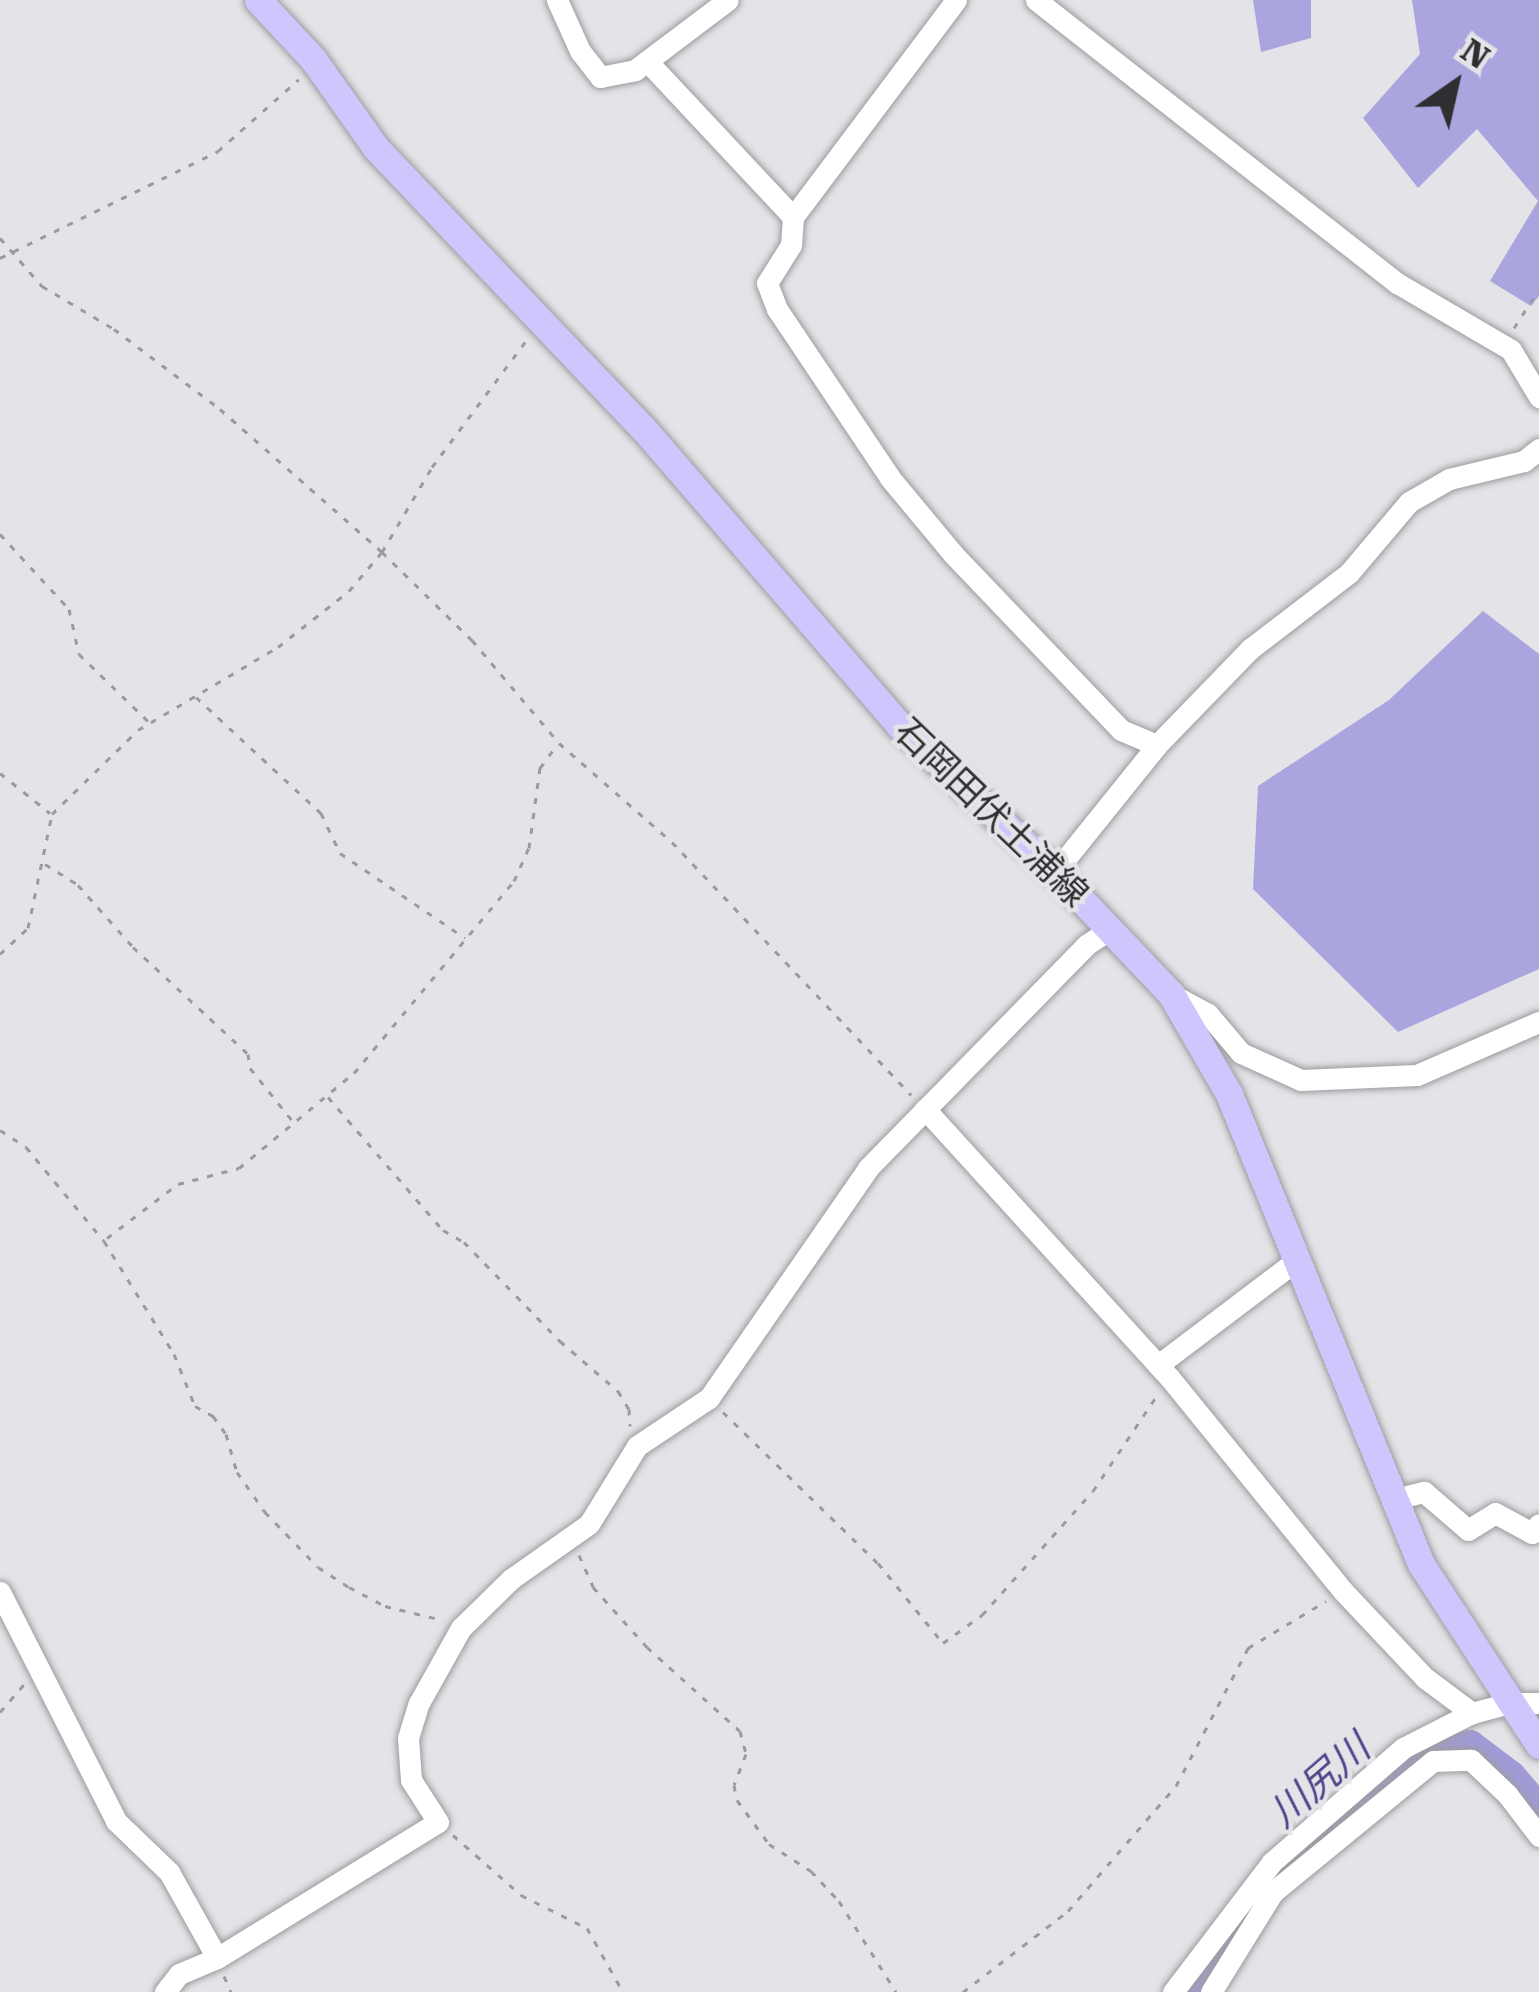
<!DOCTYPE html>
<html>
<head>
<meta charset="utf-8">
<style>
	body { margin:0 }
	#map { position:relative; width:1539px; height:1992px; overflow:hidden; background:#e4e3e7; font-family:"Roboto Serif","Noto Sans JP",serif }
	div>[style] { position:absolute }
	.forest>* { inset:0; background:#aaa5df }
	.river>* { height:33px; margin:-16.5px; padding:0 16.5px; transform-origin:16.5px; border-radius:16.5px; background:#a09bd4 }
	.path>* { height:3px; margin-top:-1.5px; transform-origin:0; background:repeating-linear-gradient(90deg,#9b9a9d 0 6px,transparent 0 15px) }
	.roads { filter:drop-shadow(0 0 3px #9d9da0) drop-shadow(0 0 3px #9d9da0) }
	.minor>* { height:21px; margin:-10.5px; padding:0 10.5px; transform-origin:10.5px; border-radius:10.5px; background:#fff }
	.major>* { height:27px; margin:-13.5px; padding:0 13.5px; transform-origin:13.5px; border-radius:13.5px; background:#cec7fe }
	span { translate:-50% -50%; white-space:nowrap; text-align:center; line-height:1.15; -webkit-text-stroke:9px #e4e3e7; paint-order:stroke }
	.street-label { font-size:36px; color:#2f2f31 }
	.water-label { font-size:39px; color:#50448b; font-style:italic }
	.north { position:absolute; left:1395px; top:24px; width:120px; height:120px; -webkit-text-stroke:9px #e4e3e7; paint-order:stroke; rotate:34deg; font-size:33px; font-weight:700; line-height:48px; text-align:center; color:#2f2f31 }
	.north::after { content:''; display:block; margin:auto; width:42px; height:54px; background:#2f2f31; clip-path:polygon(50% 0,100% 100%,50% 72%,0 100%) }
</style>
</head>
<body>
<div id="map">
	<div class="forest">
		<i style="clip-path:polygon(1253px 0,1311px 0,1311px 38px,1261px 52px)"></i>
		<i style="clip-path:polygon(1412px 0,1539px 0,1539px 296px,1531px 306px,1490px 281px,1538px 201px,1477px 129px,1418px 188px,1363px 118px,1420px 54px)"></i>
		<i style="clip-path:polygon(1483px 611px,1539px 654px,1539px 969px,1398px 1032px,1253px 889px,1258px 786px,1389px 700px)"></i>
	</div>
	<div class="river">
		<i style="left:1191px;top:1992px;width:138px;rotate:-54.7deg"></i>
		<i style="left:1271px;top:1879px;width:186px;rotate:-40.9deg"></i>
		<i style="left:1412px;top:1757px;width:58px;rotate:-10.9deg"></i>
		<i style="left:1469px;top:1746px;width:51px;rotate:37.1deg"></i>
		<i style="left:1510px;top:1777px;width:45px;rotate:49.5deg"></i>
	</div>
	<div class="path">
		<i style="left:0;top:238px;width:64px;rotate:48.8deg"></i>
		<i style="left:42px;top:286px;width:84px;rotate:30.8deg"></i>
		<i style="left:114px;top:329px;width:133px;rotate:37deg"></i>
		<i style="left:220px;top:409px;width:216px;rotate:41.4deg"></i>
		<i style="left:382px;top:552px;width:126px;rotate:44.4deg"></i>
		<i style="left:472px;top:640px;width:135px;rotate:49.8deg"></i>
		<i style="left:559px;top:743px;width:150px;rotate:41.2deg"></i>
		<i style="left:672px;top:842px;width:348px;rotate:46.6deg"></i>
		<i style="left:0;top:258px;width:243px;rotate:-26.1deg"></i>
		<i style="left:218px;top:151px;width:108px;rotate:-41.6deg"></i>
		<i style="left:1514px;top:328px;width:46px;rotate:-57.3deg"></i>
		<i style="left:0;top:534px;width:102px;rotate:47.4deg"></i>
		<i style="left:69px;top:609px;width:46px;rotate:77.5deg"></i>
		<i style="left:79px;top:654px;width:96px;rotate:44.2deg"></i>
		<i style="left:196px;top:697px;width:171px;rotate:42.9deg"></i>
		<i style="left:321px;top:813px;width:44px;rotate:64.6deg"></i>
		<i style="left:340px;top:853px;width:151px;rotate:34.2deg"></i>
		<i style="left:0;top:773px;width:64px;rotate:38.7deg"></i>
		<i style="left:45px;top:864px;width:39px;rotate:32deg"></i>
		<i style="left:78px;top:885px;width:83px;rotate:48.4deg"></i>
		<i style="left:133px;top:947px;width:157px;rotate:42.9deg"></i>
		<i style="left:248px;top:1054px;width:14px;rotate:82deg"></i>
		<i style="left:250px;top:1068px;width:72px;rotate:51.2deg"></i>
		<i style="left:0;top:954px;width:38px;rotate:-43deg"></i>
		<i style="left:28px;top:928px;width:116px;rotate:-78.1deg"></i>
		<i style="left:52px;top:814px;width:120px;rotate:-44.3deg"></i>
		<i style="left:138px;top:730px;width:163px;rotate:-30.7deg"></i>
		<i style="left:278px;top:647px;width:90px;rotate:-38.3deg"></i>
		<i style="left:349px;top:591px;width:51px;rotate:-49.8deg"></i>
		<i style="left:382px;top:552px;width:99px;rotate:-59.5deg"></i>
		<i style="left:432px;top:467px;width:161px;rotate:-53.3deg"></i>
		<i style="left:328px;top:1097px;width:176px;rotate:49.2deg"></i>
		<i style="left:443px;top:1230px;width:24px;rotate:30deg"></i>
		<i style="left:464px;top:1242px;width:138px;rotate:45.9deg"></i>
		<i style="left:560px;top:1341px;width:77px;rotate:40.8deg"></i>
		<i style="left:618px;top:1391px;width:21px;rotate:59deg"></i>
		<i style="left:629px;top:1409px;width:17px;rotate:87deg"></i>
		<i style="left:0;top:1130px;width:31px;rotate:33deg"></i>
		<i style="left:26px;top:1147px;width:122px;rotate:50.3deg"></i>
		<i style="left:104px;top:1241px;width:133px;rotate:58.2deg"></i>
		<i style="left:174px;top:1354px;width:56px;rotate:68deg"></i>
		<i style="left:195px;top:1406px;width:21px;rotate:29deg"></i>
		<i style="left:213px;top:1416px;width:22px;rotate:54deg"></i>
		<i style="left:226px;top:1434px;width:40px;rotate:74deg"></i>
		<i style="left:237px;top:1472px;width:49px;rotate:55deg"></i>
		<i style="left:265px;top:1512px;width:76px;rotate:46.1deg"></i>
		<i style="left:318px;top:1567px;width:37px;rotate:33deg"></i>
		<i style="left:349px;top:1587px;width:41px;rotate:27.8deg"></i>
		<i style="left:385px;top:1606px;width:60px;rotate:13.6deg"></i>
		<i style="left:107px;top:1238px;width:89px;rotate:-37.3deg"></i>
		<i style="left:178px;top:1184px;width:63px;rotate:-14.7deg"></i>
		<i style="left:239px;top:1168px;width:149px;rotate:-39.6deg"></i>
		<i style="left:354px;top:1073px;width:250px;rotate:-50.2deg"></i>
		<i style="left:514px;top:881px;width:36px;rotate:-66deg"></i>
		<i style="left:529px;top:848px;width:81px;rotate:-82.2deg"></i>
		<i style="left:540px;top:768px;width:29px;rotate:-54deg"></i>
		<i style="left:723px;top:1412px;width:216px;rotate:44.3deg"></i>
		<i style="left:878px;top:1563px;width:103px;rotate:50.9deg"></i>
		<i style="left:943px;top:1643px;width:48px;rotate:-35.7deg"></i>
		<i style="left:982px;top:1615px;width:166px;rotate:-48.2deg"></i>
		<i style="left:1093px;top:1491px;width:117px;rotate:-56.2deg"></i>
		<i style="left:579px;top:1555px;width:35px;rotate:66deg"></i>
		<i style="left:593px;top:1587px;width:81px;rotate:48deg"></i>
		<i style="left:647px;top:1647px;width:125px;rotate:42.1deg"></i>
		<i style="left:740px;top:1731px;width:24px;rotate:75deg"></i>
		<i style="left:746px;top:1754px;width:33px;rotate:111deg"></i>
		<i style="left:734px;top:1785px;width:15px;rotate:79deg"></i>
		<i style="left:737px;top:1800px;width:54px;rotate:54deg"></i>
		<i style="left:769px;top:1844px;width:50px;rotate:32.7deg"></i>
		<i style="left:811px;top:1871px;width:41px;rotate:47deg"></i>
		<i style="left:839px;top:1901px;width:107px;rotate:57.9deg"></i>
		<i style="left:0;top:1712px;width:37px;rotate:-49deg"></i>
		<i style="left:453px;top:1835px;width:91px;rotate:41.4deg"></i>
		<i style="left:521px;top:1895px;width:74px;rotate:26.6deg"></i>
		<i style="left:587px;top:1928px;width:73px;rotate:60.6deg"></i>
		<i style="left:224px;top:1976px;width:17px;rotate:66deg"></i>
		<i style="left:963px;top:1992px;width:133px;rotate:-37.6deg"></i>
		<i style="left:1068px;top:1911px;width:165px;rotate:-49.2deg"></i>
		<i style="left:1176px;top:1786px;width:156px;rotate:-62.4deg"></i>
		<i style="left:1248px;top:1648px;width:91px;rotate:-31.1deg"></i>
	</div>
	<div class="roads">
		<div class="minor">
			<i style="left:557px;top:0;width:56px;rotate:65.7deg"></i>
			<i style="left:580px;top:51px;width:33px;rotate:52deg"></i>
			<i style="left:600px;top:77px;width:36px;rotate:-11deg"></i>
			<i style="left:635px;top:70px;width:116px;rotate:-37deg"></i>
			<i style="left:956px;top:0;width:271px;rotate:126.9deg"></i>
			<i style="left:793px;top:217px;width:28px;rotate:94deg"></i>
			<i style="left:791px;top:245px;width:45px;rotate:122.3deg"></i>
			<i style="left:767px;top:283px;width:28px;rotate:69deg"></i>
			<i style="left:777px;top:309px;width:203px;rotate:56.2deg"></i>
			<i style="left:890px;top:478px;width:99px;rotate:50.3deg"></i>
			<i style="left:953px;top:554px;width:243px;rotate:46.3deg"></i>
			<i style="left:1121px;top:730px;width:39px;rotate:23deg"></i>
			<i style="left:1036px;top:0;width:459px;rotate:38.1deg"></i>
			<i style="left:1397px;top:283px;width:132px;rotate:30.4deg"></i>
			<i style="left:1511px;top:350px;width:55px;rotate:59.2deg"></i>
			<i style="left:647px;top:61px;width:214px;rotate:46.9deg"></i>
			<i style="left:1055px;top:872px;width:163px;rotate:-51.2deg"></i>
			<i style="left:1157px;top:745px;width:134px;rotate:-45.9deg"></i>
			<i style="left:1250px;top:649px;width:125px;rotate:-37.5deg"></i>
			<i style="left:1349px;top:573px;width:93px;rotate:-49.8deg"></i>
			<i style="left:1409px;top:502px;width:46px;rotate:-29.9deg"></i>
			<i style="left:1449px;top:479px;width:77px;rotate:-13.5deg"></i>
			<i style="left:1524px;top:461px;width:19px;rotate:-39deg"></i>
			<i style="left:1171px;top:994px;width:42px;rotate:28.4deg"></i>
			<i style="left:1208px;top:1014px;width:51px;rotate:49.8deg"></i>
			<i style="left:1241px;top:1053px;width:66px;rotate:24.2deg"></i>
			<i style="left:1301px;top:1080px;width:116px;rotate:-2.5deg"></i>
			<i style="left:1417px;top:1075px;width:133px;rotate:-23.5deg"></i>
			<i style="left:925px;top:1109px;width:362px;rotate:47.7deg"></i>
			<i style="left:1169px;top:1377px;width:276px;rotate:50.9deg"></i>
			<i style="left:1343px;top:1591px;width:120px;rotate:46.7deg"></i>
			<i style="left:1425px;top:1678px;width:59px;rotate:36.7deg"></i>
			<i style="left:1158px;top:1365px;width:176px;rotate:-37.1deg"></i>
			<i style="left:1395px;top:1499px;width:30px;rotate:-14deg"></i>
			<i style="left:1424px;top:1492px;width:58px;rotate:40.8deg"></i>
			<i style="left:1468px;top:1530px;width:32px;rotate:-32deg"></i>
			<i style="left:1495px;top:1513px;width:42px;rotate:28.4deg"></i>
			<i style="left:1532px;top:1533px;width:11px;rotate:-52deg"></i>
			<i style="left:0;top:1592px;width:257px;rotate:63.1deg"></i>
			<i style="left:116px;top:1821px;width:74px;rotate:43.9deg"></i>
			<i style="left:169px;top:1872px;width:98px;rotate:60.8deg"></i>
			<i style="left:165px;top:1992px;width:23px;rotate:-52deg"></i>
			<i style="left:179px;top:1974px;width:41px;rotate:-22.8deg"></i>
			<i style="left:217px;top:1958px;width:259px;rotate:-31.6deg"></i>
			<i style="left:438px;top:1822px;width:50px;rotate:-122.7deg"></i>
			<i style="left:411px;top:1780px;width:42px;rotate:-94.1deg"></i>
			<i style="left:408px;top:1738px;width:37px;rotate:-73deg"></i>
			<i style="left:419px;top:1703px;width:86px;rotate:-60.8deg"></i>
			<i style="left:461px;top:1628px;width:70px;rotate:-44.4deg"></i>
			<i style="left:511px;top:1579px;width:95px;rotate:-35.2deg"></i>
			<i style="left:589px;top:1524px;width:92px;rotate:-58.4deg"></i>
			<i style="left:637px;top:1446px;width:87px;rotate:-33.7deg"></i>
			<i style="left:709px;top:1398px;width:280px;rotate:-55.3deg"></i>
			<i style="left:868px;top:1168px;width:312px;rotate:-45.6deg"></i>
			<i style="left:1086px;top:945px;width:27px;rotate:-33deg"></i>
			<i style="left:1173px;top:1992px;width:163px;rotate:-52.7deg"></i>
			<i style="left:1272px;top:1862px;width:174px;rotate:-41deg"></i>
			<i style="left:1403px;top:1748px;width:77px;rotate:-26.9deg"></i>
			<i style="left:1472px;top:1713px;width:38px;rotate:-15deg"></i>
			<i style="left:1509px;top:1703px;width:30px"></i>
			<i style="left:1211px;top:1992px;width:118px;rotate:-58.2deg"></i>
			<i style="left:1273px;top:1892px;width:207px;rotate:-39.3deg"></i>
			<i style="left:1433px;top:1761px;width:38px;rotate:-2deg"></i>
			<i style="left:1471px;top:1760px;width:50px;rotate:43.4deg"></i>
			<i style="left:1507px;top:1794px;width:53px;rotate:52.7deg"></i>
		</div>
		<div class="major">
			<i style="left:258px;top:0;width:81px;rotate:47deg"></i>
			<i style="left:313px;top:59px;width:109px;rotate:54.7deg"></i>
			<i style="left:376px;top:148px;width:385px;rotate:46.4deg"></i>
			<i style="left:642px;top:427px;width:395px;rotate:49.2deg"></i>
			<i style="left:900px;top:726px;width:213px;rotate:43.3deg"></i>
			<i style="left:1055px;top:872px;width:168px;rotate:46.4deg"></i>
			<i style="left:1171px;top:994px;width:116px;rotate:59.9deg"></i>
			<i style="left:1229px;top:1094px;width:508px;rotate:67.78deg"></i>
			<i style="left:1421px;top:1564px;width:216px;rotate:56.9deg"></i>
		</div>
	</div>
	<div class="street-label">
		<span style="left:991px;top:813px;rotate:44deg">石岡田伏土浦線</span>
	</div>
	<div class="water-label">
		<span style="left:1320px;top:1781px;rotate:-41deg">川尻川</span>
	</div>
	<div class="north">N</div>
</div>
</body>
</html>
